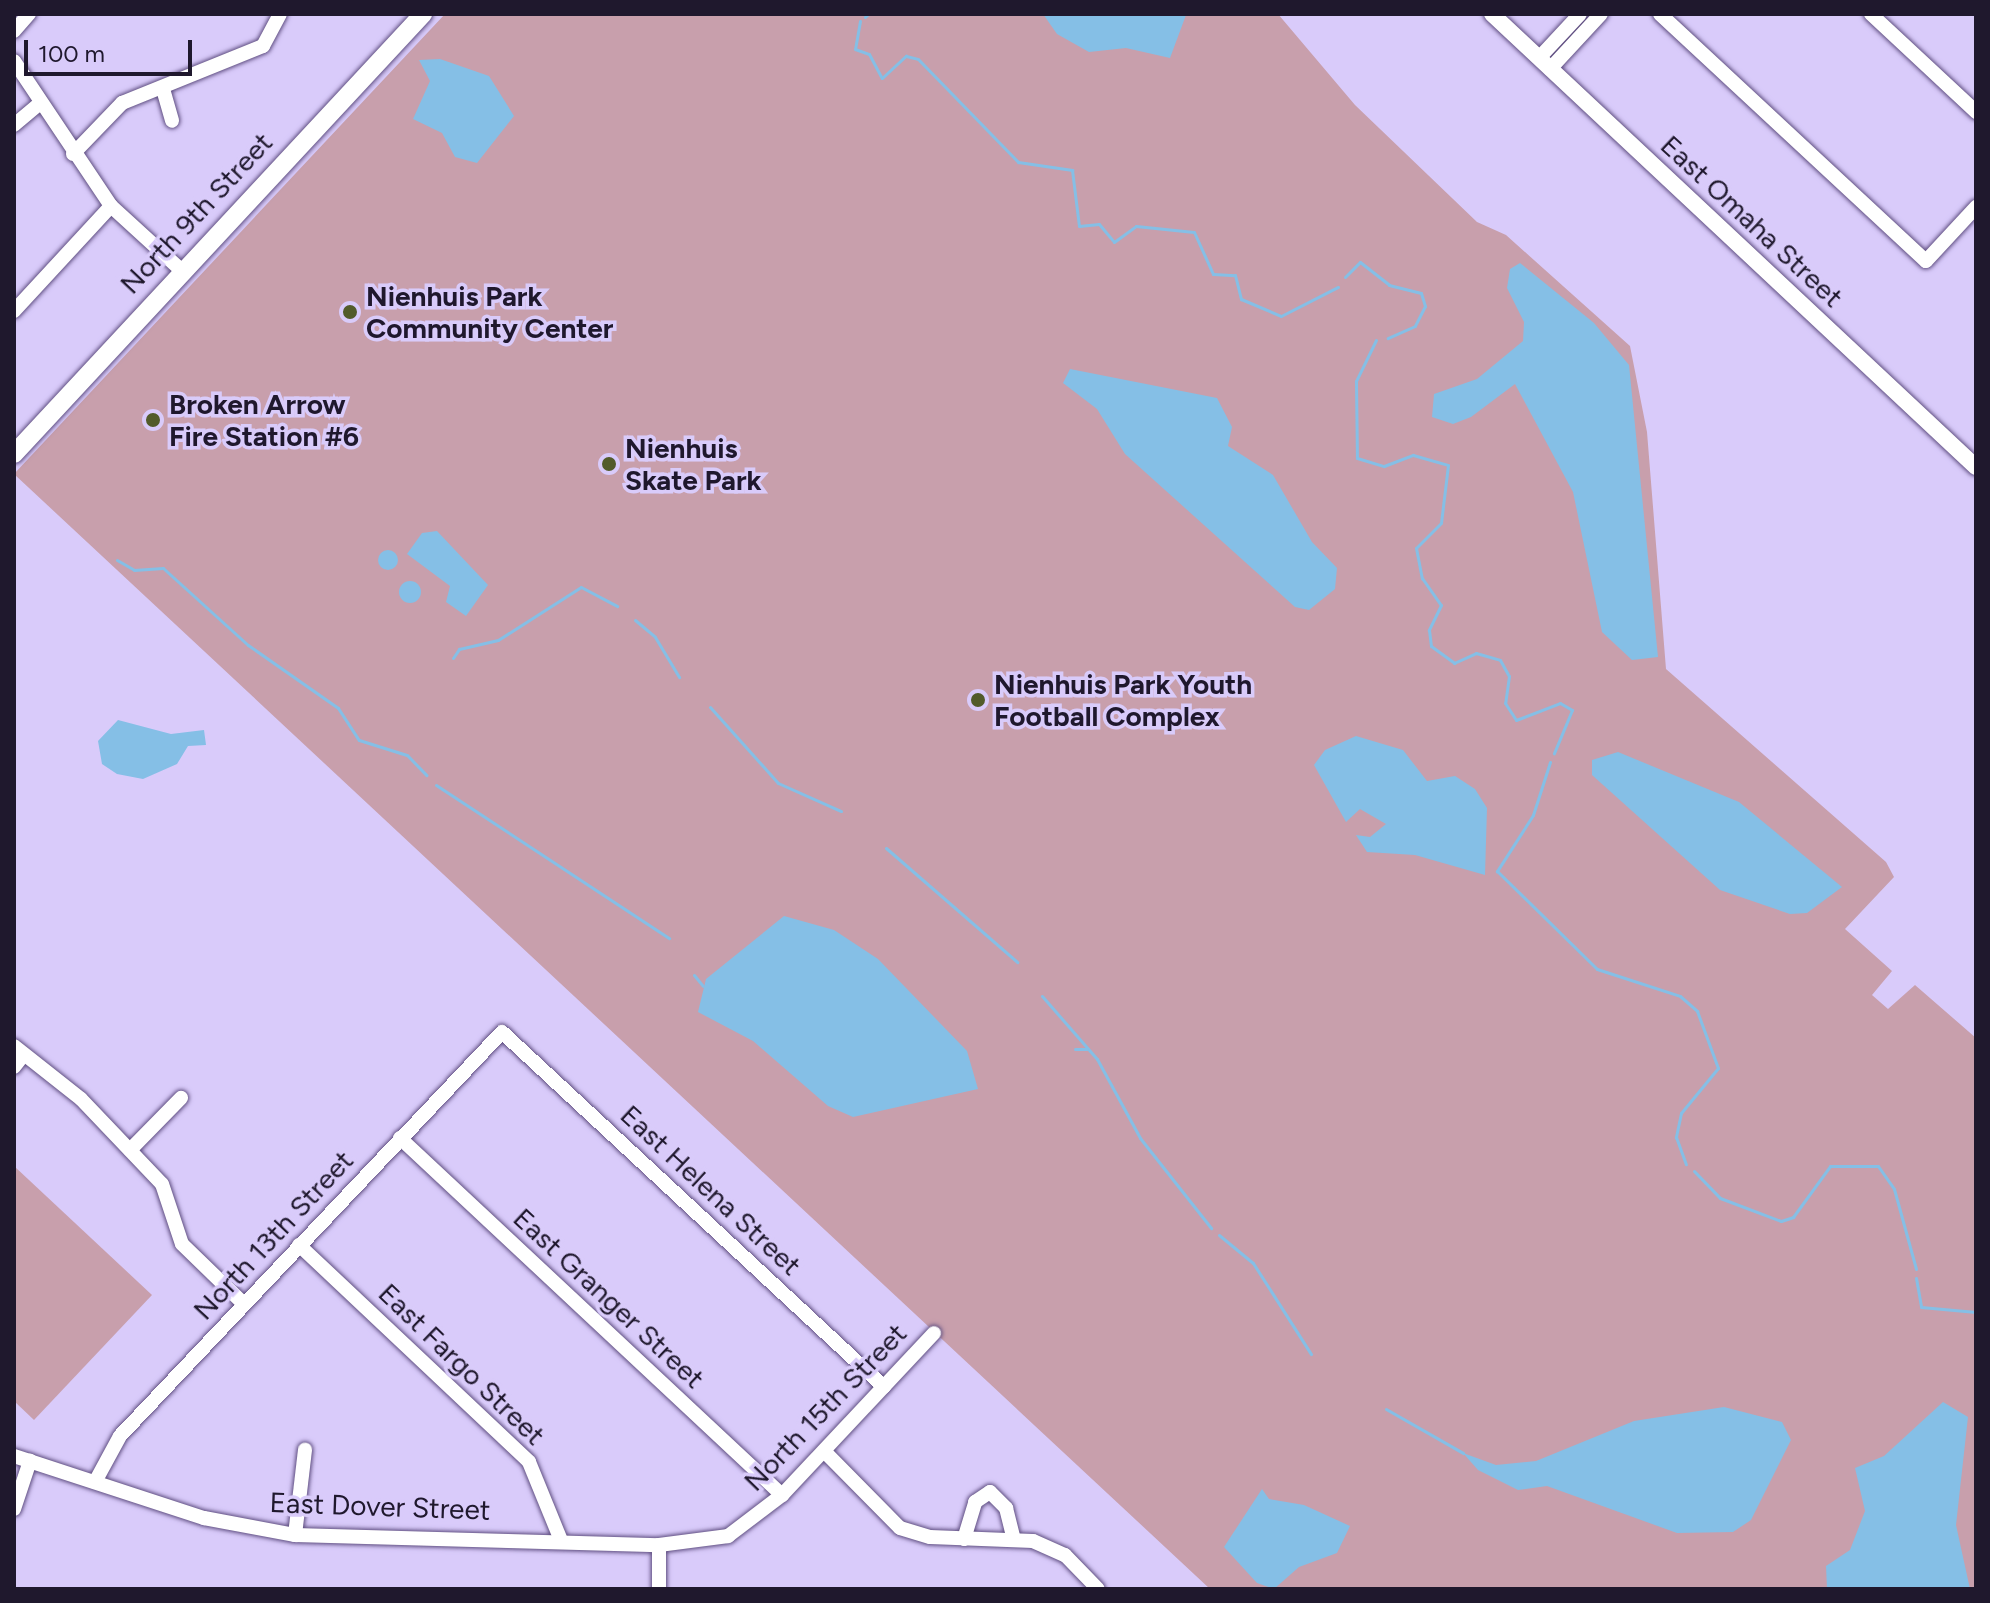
<!DOCTYPE html>
<html>
<head>
<meta charset="utf-8">
<style>
	body { margin:0 }
	#map { position:relative; width:1990px; height:1603px; overflow:hidden; background:#d9cbfa; font-family:Figtree,sans-serif }
	div>[style] { position:absolute }
	.green>* { inset:0; background:#c89fac }
	.water>* { inset:0; background:#85bfe6 }
	.round { border-radius:50% }
	.stream>* { height:3px; margin:-1.5px; padding:0 1.5px; transform-origin:1.5px; border-radius:1.5px; background:#85bfe6 }
	.roads { filter:drop-shadow(0 0 2px #604f82) drop-shadow(0 0 2px #604f82) }
	.minor>* { height:14px; margin:-7px; padding:0 7px; transform-origin:7px; border-radius:7px; background:#fff }
	.tertiary>* { height:16px; margin:-8px; padding:0 8px; transform-origin:8px; border-radius:8px; background:#fff }
	.secondary>* { height:18px; margin:-9px; padding:0 9px; transform-origin:9px; border-radius:9px; background:#fff }
	.dots>* { width:22px; height:22px; translate:-50% -50%; box-sizing:border-box; border:4px solid #d9cbfa; border-radius:50% }
	span { translate:-50% -50%; white-space:nowrap; text-align:center; line-height:1.15; -webkit-text-stroke:7px #d9cbfa; paint-order:stroke }
	.street-label { font-size:28px; color:#1f182d }
	.poi-label { font-size:28px; color:#1f182d; font-weight:700 }
	.left { translate:0 -50%; text-align:left }
	.frame { position:absolute; inset:0; border:16px solid #1f182d; pointer-events:none }
	.scale { position:absolute; left:24px; top:40px; width:168px; height:36px; box-sizing:border-box; border:4px solid #1f182d; border-top:0; padding-left:10px; font-size:24px; line-height:28px; white-space:nowrap; color:#1f182d; -webkit-text-stroke:6px #d9cbfa; paint-order:stroke }
</style>
</head>
<body>
<div id="map">
	<div class="green">
		<i style="clip-path:polygon(445px 14px,1278px 14px,1355px 105px,1477px 222px,1506px 235px,1630px 346px,1647px 432px,1666px 669px,1886px 862px,1894px 877px,1845px 929px,1892px 971px,1872px 995px,1888px 1009px,1915px 985px,1976px 1038px,1976px 1589px,1210px 1589px,14px 474px)"></i>
		<i style="clip-path:polygon(14px 1166px,152px 1295px,34px 1420px,14px 1401px)"></i>
	</div>
	<div class="water">
		<i style="clip-path:polygon(1043px 14px,1186px 14px,1186px 15px,1170px 58px,1126px 48px,1089px 52px,1057px 34px)"></i>
		<i style="clip-path:polygon(440px 59px,489px 76px,514px 116px,477px 163px,455px 157px,442px 133px,413px 119px,430px 81px,419px 60px)"></i>
		<i style="clip-path:polygon(1520px 263px,1594px 323px,1629px 365px,1658px 657px,1632px 660px,1602px 632px,1573px 492px,1515px 384px,1471px 417px,1453px 424px,1432px 417px,1434px 394px,1477px 379px,1523px 341px,1524px 322px,1507px 288px,1510px 269px)"></i>
		<i style="clip-path:polygon(1070px 369px,1217px 398px,1232px 427px,1228px 446px,1273px 475px,1312px 542px,1337px 568px,1335px 589px,1309px 610px,1295px 607px,1125px 454px,1097px 409px,1063px 383px)"></i>
		<i style="clip-path:polygon(437px 531px,488px 585px,466px 616px,446px 602px,450px 586px,407px 554px,422px 533px)"></i>
		<i class="round" style="left:378px;top:550px;width:20px;height:20px"></i>
		<i class="round" style="left:399px;top:581px;width:22px;height:22px"></i>
		<i style="clip-path:polygon(118px 720px,171px 734px,204px 730px,206px 745px,188px 746px,177px 764px,143px 779px,117px 774px,102px 764px,98px 741px)"></i>
		<i style="clip-path:polygon(1356px 736px,1403px 750px,1427px 781px,1455px 776px,1475px 789px,1487px 808px,1485px 875px,1415px 855px,1367px 852px,1356px 835px,1370px 837px,1386px 824px,1360px 809px,1346px 822px,1314px 765px,1325px 750px)"></i>
		<i style="clip-path:polygon(1618px 752px,1739px 802px,1842px 887px,1807px 913px,1790px 914px,1720px 890px,1592px 775px,1592px 760px)"></i>
		<i style="clip-path:polygon(784px 916px,834px 930px,878px 959px,967px 1051px,978px 1089px,853px 1117px,828px 1106px,753px 1041px,698px 1012px,706px 979px)"></i>
		<i style="clip-path:polygon(1943px 1402px,1968px 1417px,1956px 1525px,1970px 1589px,1827px 1589px,1826px 1566px,1850px 1550px,1865px 1511px,1855px 1468px,1884px 1456px)"></i>
		<i style="clip-path:polygon(1724px 1407px,1782px 1422px,1791px 1440px,1751px 1520px,1733px 1532px,1677px 1533px,1547px 1486px,1518px 1490px,1478px 1470px,1463px 1453px,1496px 1465px,1536px 1461px,1634px 1421px)"></i>
		<i style="clip-path:polygon(1262px 1489px,1269px 1499px,1304px 1505px,1350px 1526px,1337px 1553px,1299px 1567px,1274px 1589px,1257px 1583px,1224px 1547px)"></i>
	</div>
	<div class="stream">
		<i style="left:865px;top:17px;width:4px;rotate:-45deg"></i>
		<i style="left:860px;top:21px;width:28px;rotate:100deg"></i>
		<i style="left:855px;top:49px;width:15px;rotate:20deg"></i>
		<i style="left:869px;top:54px;width:27px;rotate:62deg"></i>
		<i style="left:882px;top:78px;width:33px;rotate:-43deg"></i>
		<i style="left:906px;top:56px;width:12px;rotate:14deg"></i>
		<i style="left:918px;top:59px;width:144px;rotate:45.8deg"></i>
		<i style="left:1018px;top:162px;width:55px;rotate:8.4deg"></i>
		<i style="left:1072px;top:170px;width:56px;rotate:82.9deg"></i>
		<i style="left:1079px;top:226px;width:20px;rotate:-6deg"></i>
		<i style="left:1099px;top:224px;width:23px;rotate:50deg"></i>
		<i style="left:1114px;top:242px;width:27px;rotate:-36deg"></i>
		<i style="left:1136px;top:226px;width:58px;rotate:5.9deg"></i>
		<i style="left:1194px;top:232px;width:46px;rotate:65.7deg"></i>
		<i style="left:1213px;top:274px;width:22px;rotate:3deg"></i>
		<i style="left:1235px;top:275px;width:25px;rotate:76deg"></i>
		<i style="left:1241px;top:299px;width:43px;rotate:23deg"></i>
		<i style="left:1281px;top:316px;width:64px;rotate:-27deg"></i>
		<i style="left:1345px;top:277px;width:21px;rotate:-45deg"></i>
		<i style="left:1360px;top:262px;width:37px;rotate:38deg"></i>
		<i style="left:1389px;top:285px;width:33px;rotate:14deg"></i>
		<i style="left:1421px;top:293px;width:14px;rotate:73deg"></i>
		<i style="left:1425px;top:306px;width:22px;rotate:117deg"></i>
		<i style="left:1415px;top:326px;width:30px;rotate:156deg"></i>
		<i style="left:1376px;top:340px;width:46px;rotate:116deg"></i>
		<i style="left:1356px;top:381px;width:77px;rotate:89.3deg"></i>
		<i style="left:1357px;top:458px;width:28px;rotate:17deg"></i>
		<i style="left:1384px;top:466px;width:31px;rotate:-21deg"></i>
		<i style="left:1413px;top:455px;width:36px;rotate:16deg"></i>
		<i style="left:1448px;top:465px;width:58px;rotate:96.9deg"></i>
		<i style="left:1441px;top:523px;width:35px;rotate:135deg"></i>
		<i style="left:1416px;top:548px;width:31px;rotate:79deg"></i>
		<i style="left:1422px;top:578px;width:33px;rotate:55deg"></i>
		<i style="left:1441px;top:605px;width:28px;rotate:116deg"></i>
		<i style="left:1429px;top:630px;width:16px;rotate:83deg"></i>
		<i style="left:1431px;top:646px;width:29px;rotate:36deg"></i>
		<i style="left:1454px;top:663px;width:24px;rotate:-24deg"></i>
		<i style="left:1476px;top:653px;width:25px;rotate:16deg"></i>
		<i style="left:1500px;top:660px;width:18px;rotate:61deg"></i>
		<i style="left:1509px;top:676px;width:27px;rotate:98deg"></i>
		<i style="left:1505px;top:703px;width:20px;rotate:57deg"></i>
		<i style="left:1516px;top:720px;width:47px;rotate:-21.1deg"></i>
		<i style="left:1560px;top:703px;width:14px;rotate:30deg"></i>
		<i style="left:1572px;top:710px;width:47px;rotate:112.7deg"></i>
		<i style="left:117px;top:560px;width:20px;rotate:30deg"></i>
		<i style="left:134px;top:570px;width:29px;rotate:-4deg"></i>
		<i style="left:163px;top:568px;width:115px;rotate:42.2deg"></i>
		<i style="left:248px;top:645px;width:110px;rotate:35deg"></i>
		<i style="left:338px;top:708px;width:38px;rotate:57deg"></i>
		<i style="left:359px;top:740px;width:50px;rotate:17.4deg"></i>
		<i style="left:407px;top:755px;width:28px;rotate:46deg"></i>
		<i style="left:635px;top:620px;width:26px;rotate:40deg"></i>
		<i style="left:655px;top:637px;width:47px;rotate:59deg"></i>
		<i style="left:453px;top:658px;width:11px;rotate:-56deg"></i>
		<i style="left:459px;top:649px;width:40px;rotate:-13deg"></i>
		<i style="left:498px;top:640px;width:98px;rotate:-32.6deg"></i>
		<i style="left:581px;top:587px;width:41px;rotate:27.8deg"></i>
		<i style="left:710px;top:707px;width:102px;rotate:48.2deg"></i>
		<i style="left:778px;top:783px;width:69px;rotate:24deg"></i>
		<i style="left:1550px;top:762px;width:56px;rotate:107.8deg"></i>
		<i style="left:1533px;top:815px;width:67px;rotate:122.7deg"></i>
		<i style="left:1497px;top:871px;width:140px;rotate:44.4deg"></i>
		<i style="left:1597px;top:969px;width:87px;rotate:18deg"></i>
		<i style="left:1680px;top:996px;width:23px;rotate:41deg"></i>
		<i style="left:1697px;top:1011px;width:61px;rotate:69.8deg"></i>
		<i style="left:1718px;top:1068px;width:58px;rotate:129.4deg"></i>
		<i style="left:1681px;top:1113px;width:25px;rotate:102deg"></i>
		<i style="left:1676px;top:1137px;width:29px;rotate:70deg"></i>
		<i style="left:436px;top:785px;width:279px;rotate:33.3deg"></i>
		<i style="left:886px;top:848px;width:174px;rotate:41deg"></i>
		<i style="left:694px;top:975px;width:14px;rotate:51deg"></i>
		<i style="left:1042px;top:996px;width:84px;rotate:48.9deg"></i>
		<i style="left:1097px;top:1059px;width:90px;rotate:61.4deg"></i>
		<i style="left:1140px;top:1138px;width:115px;rotate:51.7deg"></i>
		<i style="left:1075px;top:1049px;width:12px"></i>
		<i style="left:1694px;top:1171px;width:37px;rotate:46deg"></i>
		<i style="left:1720px;top:1198px;width:65px;rotate:20.7deg"></i>
		<i style="left:1781px;top:1221px;width:13px;rotate:-18deg"></i>
		<i style="left:1793px;top:1217px;width:63px;rotate:-54deg"></i>
		<i style="left:1830px;top:1166px;width:48px"></i>
		<i style="left:1878px;top:1166px;width:28px;rotate:55deg"></i>
		<i style="left:1894px;top:1189px;width:83px;rotate:74.6deg"></i>
		<i style="left:1219px;top:1235px;width:44px;rotate:39.5deg"></i>
		<i style="left:1253px;top:1263px;width:108px;rotate:57.5deg"></i>
		<i style="left:1916px;top:1278px;width:29px;rotate:80deg"></i>
		<i style="left:1921px;top:1307px;width:55px;rotate:5.2deg"></i>
		<i style="left:1386px;top:1409px;width:89px;rotate:29.7deg"></i>
	</div>
	<div class="roads">
		<div class="minor">
			<i style="left:1660px;top:14px;width:363px;rotate:42.9deg"></i>
			<i style="left:1926px;top:261px;width:74px;rotate:-47.2deg"></i>
			<i style="left:1871px;top:14px;width:144px;rotate:43deg"></i>
			<i style="left:14px;top:31px;width:23px;rotate:-49deg"></i>
			<i style="left:1539px;top:58px;width:60px;rotate:-47deg"></i>
			<i style="left:14px;top:61px;width:174px;rotate:56.2deg"></i>
			<i style="left:111px;top:206px;width:93px;rotate:42.4deg"></i>
			<i style="left:1550px;top:69px;width:75px;rotate:-47.2deg"></i>
			<i style="left:163px;top:89px;width:33px;rotate:74deg"></i>
			<i style="left:14px;top:125px;width:35px;rotate:-40deg"></i>
			<i style="left:73px;top:154px;width:71px;rotate:-46.1deg"></i>
			<i style="left:122px;top:103px;width:152px;rotate:-22deg"></i>
			<i style="left:263px;top:46px;width:36px;rotate:-62deg"></i>
			<i style="left:14px;top:311px;width:143px;rotate:-47.3deg"></i>
			<i style="left:14px;top:1046px;width:85px;rotate:38.3deg"></i>
			<i style="left:81px;top:1099px;width:117px;rotate:46.4deg"></i>
			<i style="left:162px;top:1184px;width:63px;rotate:71.6deg"></i>
			<i style="left:182px;top:1244px;width:86px;rotate:44.1deg"></i>
			<i style="left:14px;top:1067px;width:16px;rotate:-52deg"></i>
			<i style="left:400px;top:1138px;width:523px;rotate:43.06deg"></i>
			<i style="left:130px;top:1150px;width:73px;rotate:-45.6deg"></i>
			<i style="left:299px;top:1245px;width:316px;rotate:43.3deg"></i>
			<i style="left:529px;top:1462px;width:82px;rotate:67.8deg"></i>
			<i style="left:824px;top:1451px;width:108px;rotate:45.4deg"></i>
			<i style="left:900px;top:1528px;width:31px;rotate:17deg"></i>
			<i style="left:930px;top:1537px;width:103px;rotate:2.2deg"></i>
			<i style="left:1033px;top:1541px;width:35px;rotate:24deg"></i>
			<i style="left:1065px;top:1555px;width:47px;rotate:45.9deg"></i>
			<i style="left:14px;top:1456px;width:200px;rotate:18.1deg"></i>
			<i style="left:204px;top:1518px;width:93px;rotate:10.6deg"></i>
			<i style="left:295px;top:1535px;width:364px;rotate:1.6deg"></i>
			<i style="left:659px;top:1545px;width:70px;rotate:-7.4deg"></i>
			<i style="left:728px;top:1536px;width:68px;rotate:-37.2deg"></i>
			<i style="left:782px;top:1495px;width:222px;rotate:-46.8deg"></i>
			<i style="left:95px;top:1482px;width:52px;rotate:-61.5deg"></i>
			<i style="left:120px;top:1436px;width:556px;rotate:-46.6deg"></i>
			<i style="left:502px;top:1032px;width:521px;rotate:42.9deg"></i>
			<i style="left:14px;top:1509px;width:51px;rotate:-71.6deg"></i>
			<i style="left:295px;top:1535px;width:86px;rotate:-83.3deg"></i>
			<i style="left:964px;top:1539px;width:39px;rotate:-73deg"></i>
			<i style="left:975px;top:1502px;width:18px;rotate:-34deg"></i>
			<i style="left:990px;top:1492px;width:23px;rotate:45deg"></i>
			<i style="left:1006px;top:1508px;width:32px;rotate:76deg"></i>
			<i style="left:659px;top:1545px;width:44px;rotate:90deg"></i>
		</div>
		<div class="tertiary">
			<i style="left:1492px;top:14px;width:663px;rotate:43.11deg"></i>
		</div>
		<div class="secondary">
			<i style="left:14px;top:454px;width:601px;rotate:-47.09deg"></i>
		</div>
	</div>
	<div class="dots">
		<i style="left:350px;top:312px;background:#525b2b"></i>
		<i style="left:153px;top:420px;background:#525b2b"></i>
		<i style="left:609px;top:464px;background:#525b2b"></i>
		<i style="left:978px;top:700px;background:#525b2b"></i>
	</div>
	<div class="street-label">
		<span style="left:196px;top:213px;rotate:-47deg">North 9th Street</span>
		<span style="left:1752px;top:221px;rotate:43deg">East Omaha Street</span>
		<span style="left:711px;top:1190px;rotate:43deg">East Helena Street</span>
		<span style="left:273px;top:1235px;rotate:-47deg">North 13th Street</span>
		<span style="left:609px;top:1298px;rotate:43deg">East Granger Street</span>
		<span style="left:462px;top:1364px;rotate:44deg">East Fargo Street</span>
		<span style="left:825px;top:1407px;rotate:-46deg">North 15th Street</span>
		<span style="left:380px;top:1506px;rotate:2deg">East Dover Street</span>
	</div>
	<div class="poi-label">
		<span class="left" style="left:366px;top:312px">Nienhuis Park<br>Community Center</span>
		<span class="left" style="left:169px;top:420px">Broken Arrow<br>Fire Station #6</span>
		<span class="left" style="left:625px;top:464px">Nienhuis<br>Skate Park</span>
		<span class="left" style="left:994px;top:700px">Nienhuis Park Youth<br>Football Complex</span>
	</div>
	<div class="frame"></div>
	<div class="scale">100 m</div>
</div>
</body>
</html>
